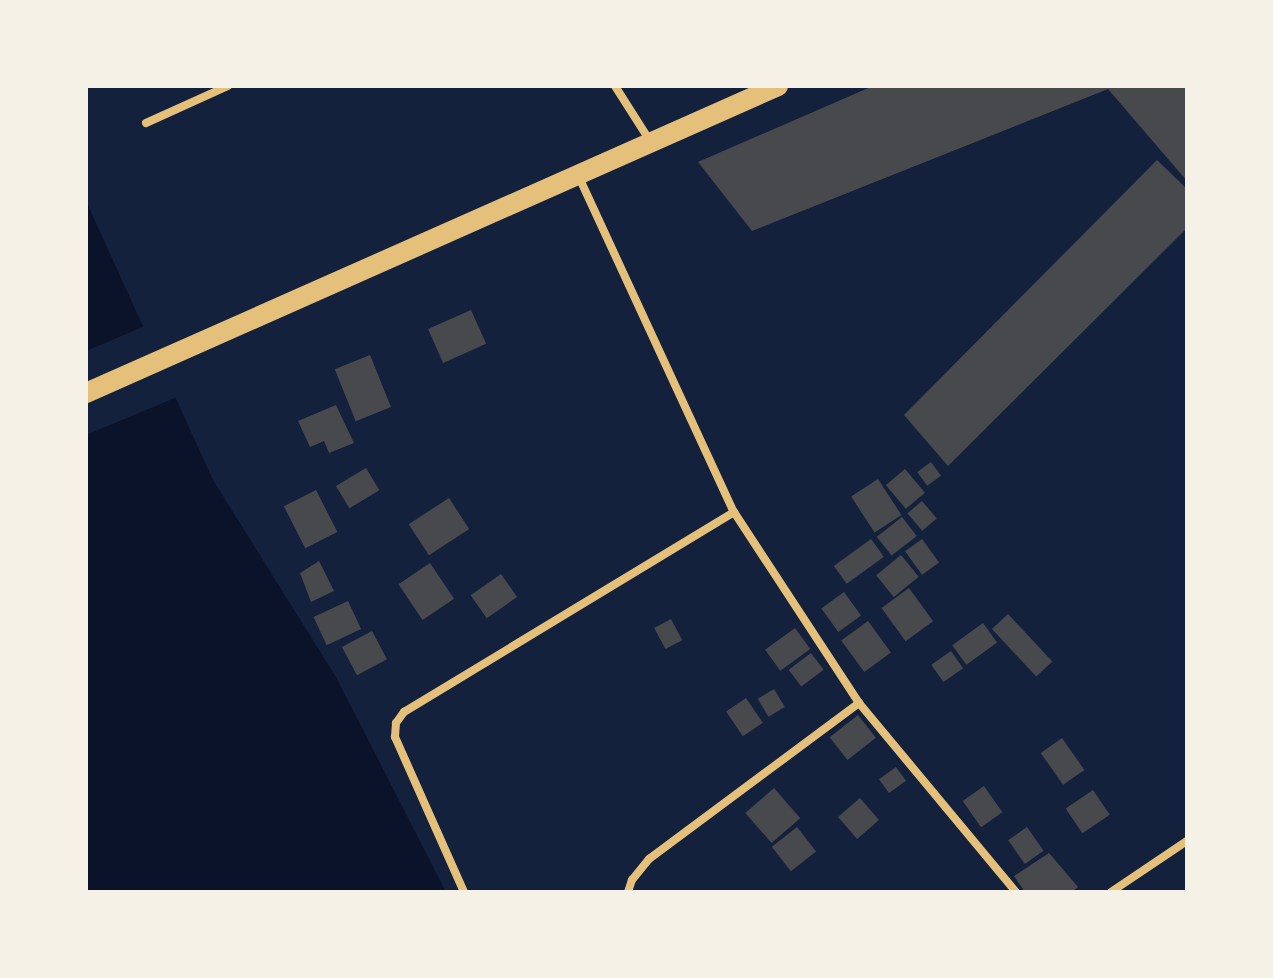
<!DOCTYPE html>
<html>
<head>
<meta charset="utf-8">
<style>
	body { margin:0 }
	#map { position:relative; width:1273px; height:978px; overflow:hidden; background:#14213d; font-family:Overpass,sans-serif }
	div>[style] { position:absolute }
	.water>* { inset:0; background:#0b132b }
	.pier>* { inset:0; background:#14213d }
	.building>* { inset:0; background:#48494c; transform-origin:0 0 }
	.minor>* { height:8px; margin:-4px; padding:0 4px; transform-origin:4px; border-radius:4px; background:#e5c07b }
	.primary>* { height:20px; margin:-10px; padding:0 10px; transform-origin:10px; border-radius:10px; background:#e5c07b }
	span { translate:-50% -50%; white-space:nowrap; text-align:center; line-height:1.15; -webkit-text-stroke:6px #f6f1e7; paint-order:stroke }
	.frame { position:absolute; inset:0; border:88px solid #f6f1e7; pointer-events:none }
</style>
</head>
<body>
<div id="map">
	<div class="water">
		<i style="clip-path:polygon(86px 201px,213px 480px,336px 677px,446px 892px,86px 892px)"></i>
	</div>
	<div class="pier">
		<i style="clip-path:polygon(145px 326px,177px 397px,86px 435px,86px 351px)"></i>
	</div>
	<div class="building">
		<i style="clip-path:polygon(873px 86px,1187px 86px,1187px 181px,1108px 89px,752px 231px,698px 162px)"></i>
		<i style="clip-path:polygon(1157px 160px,1187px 189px,1187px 228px,948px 466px,904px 415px)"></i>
		<i style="left:471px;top:310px;width:37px;height:47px;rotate:66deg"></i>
		<i style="left:370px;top:355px;width:56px;height:38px;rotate:68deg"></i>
		<i style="clip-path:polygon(336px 405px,354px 443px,329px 453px,324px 441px,310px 447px,298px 421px)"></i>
		<i style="left:931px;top:462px;width:17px;height:17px;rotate:54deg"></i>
		<i style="left:366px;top:468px;width:26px;height:35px;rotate:59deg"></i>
		<i style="left:905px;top:469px;width:31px;height:25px;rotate:50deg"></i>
		<i style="left:878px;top:479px;width:43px;height:32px;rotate:57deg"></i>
		<i style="left:316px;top:490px;width:47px;height:36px;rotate:63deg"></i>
		<i style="left:449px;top:498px;width:37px;height:48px;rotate:57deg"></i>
		<i style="left:922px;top:501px;width:23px;height:19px;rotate:50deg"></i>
		<i style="left:902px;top:517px;width:24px;height:32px;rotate:52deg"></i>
		<i style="left:871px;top:539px;width:22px;height:46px;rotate:54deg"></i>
		<i style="left:922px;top:539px;width:29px;height:21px;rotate:54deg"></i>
		<i style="left:901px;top:555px;width:28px;height:32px;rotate:51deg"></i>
		<i style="clip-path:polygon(319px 561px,334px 591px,311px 602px,300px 573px)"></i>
		<i style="left:430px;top:563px;width:43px;height:38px;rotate:56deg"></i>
		<i style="left:501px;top:574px;width:28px;height:37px;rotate:55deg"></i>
		<i style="left:909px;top:588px;width:41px;height:34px;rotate:54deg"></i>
		<i style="left:844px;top:592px;width:29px;height:28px;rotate:54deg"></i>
		<i style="left:348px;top:601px;width:31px;height:38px;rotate:65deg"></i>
		<i style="left:1008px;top:614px;width:65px;height:22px;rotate:47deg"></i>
		<i style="left:671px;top:619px;width:24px;height:19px;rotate:62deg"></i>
		<i style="left:868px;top:621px;width:39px;height:33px;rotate:54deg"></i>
		<i style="left:983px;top:623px;width:24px;height:38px;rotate:54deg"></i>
		<i style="left:795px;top:628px;width:26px;height:37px;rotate:54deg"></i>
		<i style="left:372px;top:631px;width:32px;height:34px;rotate:62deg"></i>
		<i style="left:951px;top:651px;width:21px;height:24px;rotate:55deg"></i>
		<i style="left:811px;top:653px;width:21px;height:28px;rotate:53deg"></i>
		<i style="left:774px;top:689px;width:21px;height:19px;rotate:59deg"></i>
		<i style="left:746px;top:698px;width:30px;height:24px;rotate:56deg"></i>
		<i style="left:858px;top:715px;width:29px;height:36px;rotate:52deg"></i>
		<i style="left:1062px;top:738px;width:39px;height:26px;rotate:55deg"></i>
		<i style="left:896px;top:767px;width:17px;height:21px;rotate:54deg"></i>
		<i style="left:984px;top:786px;width:32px;height:26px;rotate:55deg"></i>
		<i style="left:774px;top:788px;width:40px;height:38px;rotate:49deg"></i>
		<i style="left:1093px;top:790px;width:30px;height:33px;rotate:56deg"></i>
		<i style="left:860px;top:798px;width:29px;height:29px;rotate:49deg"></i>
		<i style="left:797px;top:827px;width:31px;height:32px;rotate:52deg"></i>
		<i style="left:1027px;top:827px;width:29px;height:23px;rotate:55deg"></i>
		<i style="clip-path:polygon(1049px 853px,1078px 887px,1072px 892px,1025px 892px,1014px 876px)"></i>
	</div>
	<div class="minor">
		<i style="left:615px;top:86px;width:65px;rotate:57.5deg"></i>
		<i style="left:146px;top:123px;width:90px;rotate:-24.3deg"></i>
		<i style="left:578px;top:175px;width:371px;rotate:65.2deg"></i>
		<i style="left:734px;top:512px;width:228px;rotate:56.8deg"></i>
		<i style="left:859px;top:703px;width:246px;rotate:50.3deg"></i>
		<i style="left:464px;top:892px;width:170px;rotate:-114deg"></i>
		<i style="left:395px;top:737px;width:14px;rotate:-86deg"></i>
		<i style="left:396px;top:723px;width:14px;rotate:-54deg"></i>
		<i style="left:404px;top:712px;width:386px;rotate:-31.2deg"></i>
		<i style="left:628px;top:892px;width:13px;rotate:-72deg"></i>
		<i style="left:632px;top:880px;width:27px;rotate:-51deg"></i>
		<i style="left:649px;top:859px;width:262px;rotate:-36.6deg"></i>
		<i style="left:1111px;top:892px;width:92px;rotate:-33.9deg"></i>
	</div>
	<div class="primary">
		<i style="left:86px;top:393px;width:757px;rotate:-23.92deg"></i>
	</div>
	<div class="frame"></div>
</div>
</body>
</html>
